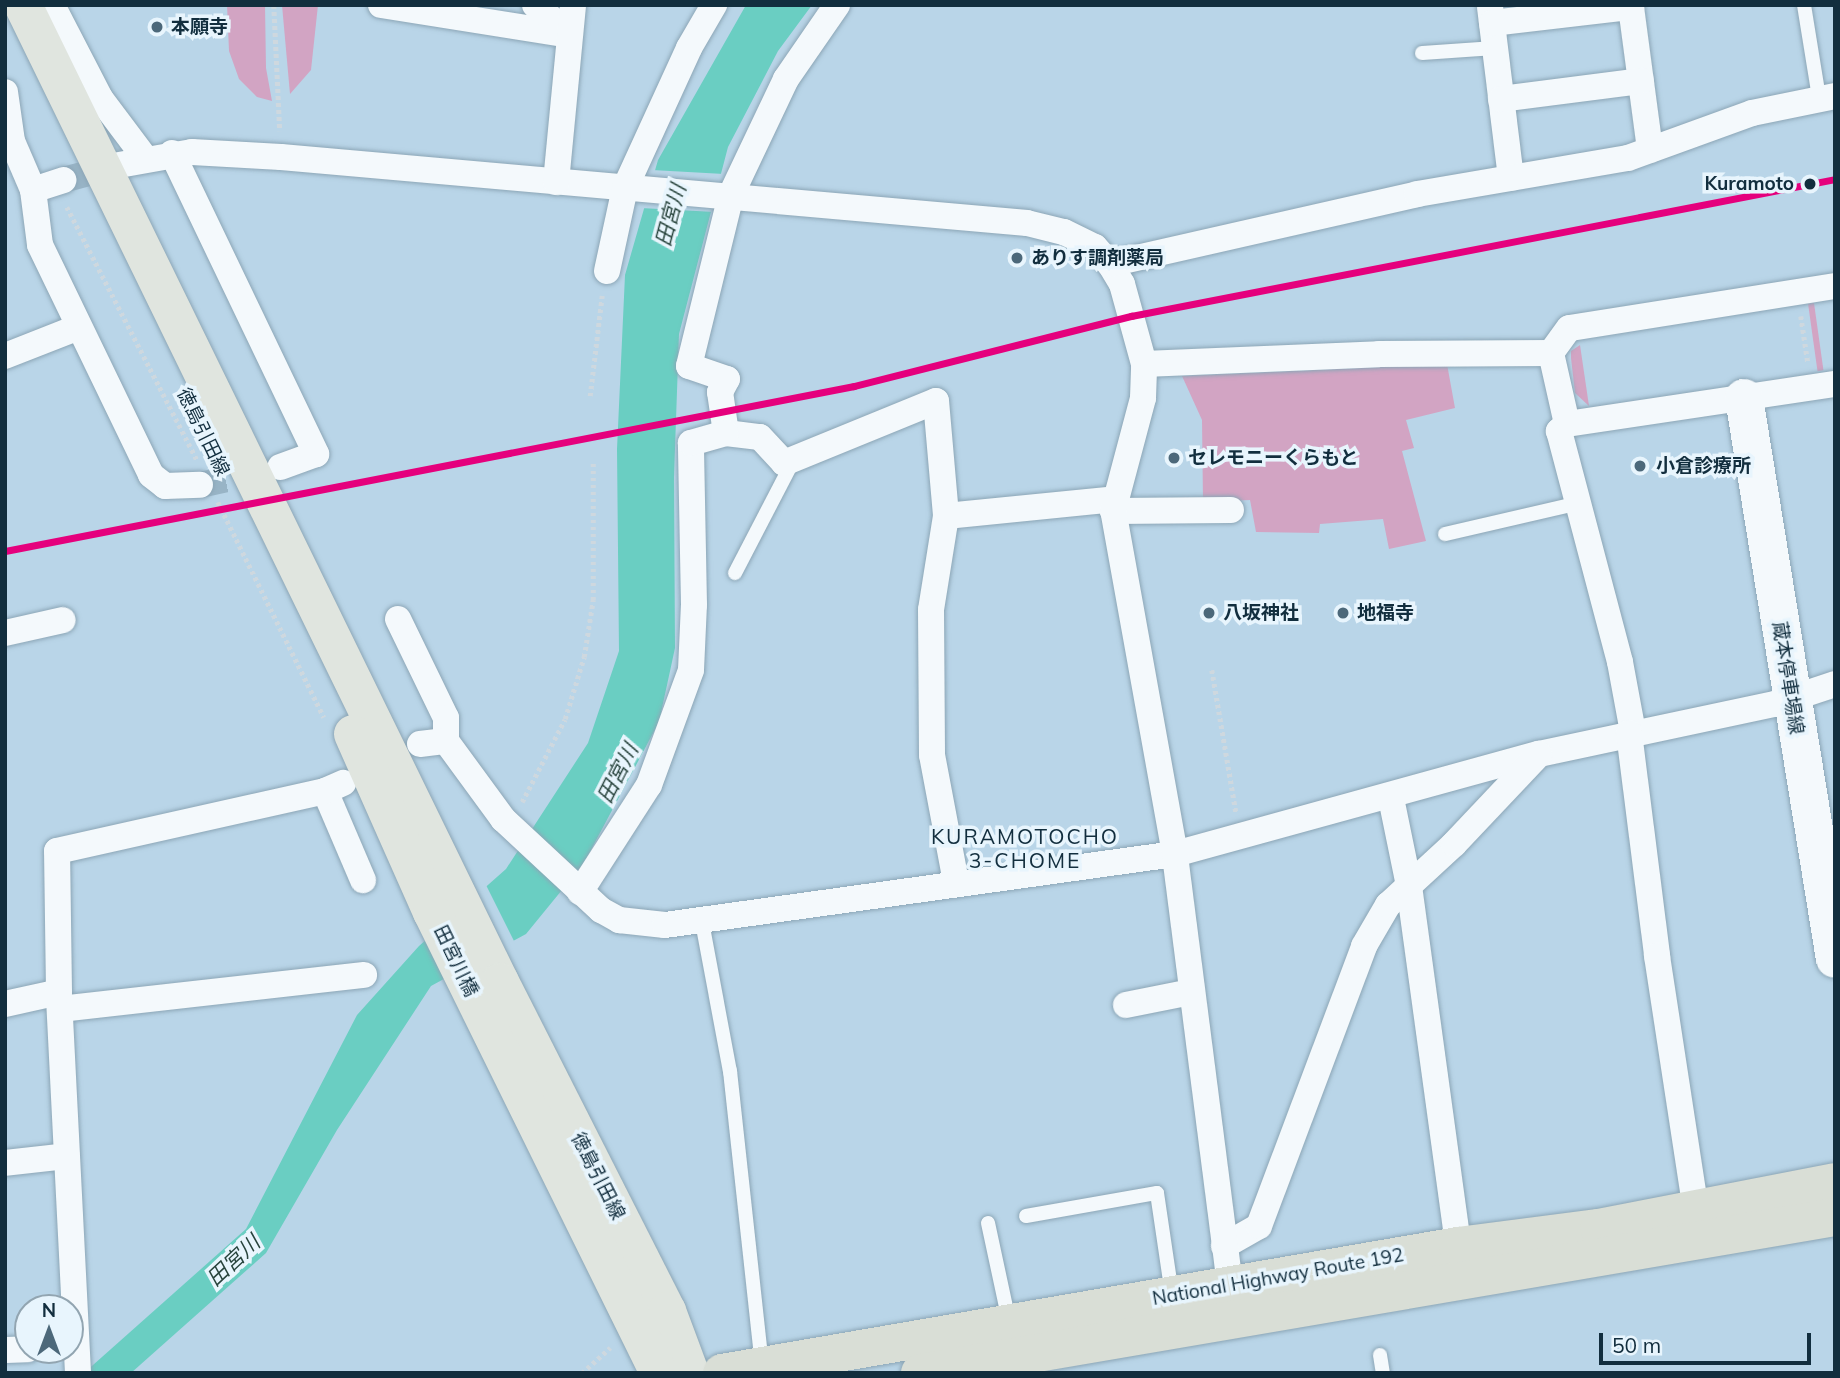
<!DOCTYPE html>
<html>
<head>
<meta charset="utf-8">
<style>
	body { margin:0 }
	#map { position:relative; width:1840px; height:1378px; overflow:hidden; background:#b9d5e8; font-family:Mulish,"Noto Sans JP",sans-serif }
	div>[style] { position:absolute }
	.green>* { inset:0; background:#d2a4c3; transform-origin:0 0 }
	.water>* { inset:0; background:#6acec2 }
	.pier>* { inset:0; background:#b9d5e8 }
	.minor-tunnel>* { height:26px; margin-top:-13px; transform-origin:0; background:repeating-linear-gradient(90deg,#98b4c6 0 26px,transparent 0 39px) }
	.path>* { height:4.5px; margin-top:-2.25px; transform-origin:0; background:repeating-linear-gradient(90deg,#ced8df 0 3.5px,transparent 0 7px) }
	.roads { filter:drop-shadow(0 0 2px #8ca6b6) drop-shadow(0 0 2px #8ca6b6) }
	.service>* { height:14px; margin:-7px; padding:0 7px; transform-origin:7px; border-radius:7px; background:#f4f9fc }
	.minor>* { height:26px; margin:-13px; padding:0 13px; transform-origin:13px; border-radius:13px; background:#f4f9fc }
	.secondary>* { height:38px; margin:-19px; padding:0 19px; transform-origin:19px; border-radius:19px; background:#f4f9fc }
	.primary>* { height:38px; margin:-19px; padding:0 19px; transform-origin:19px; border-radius:19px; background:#e0e5df }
	.trunk>* { height:38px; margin:-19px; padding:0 19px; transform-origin:19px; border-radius:19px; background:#d9ded6 }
	.rail-1>* { height:7px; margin:-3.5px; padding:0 3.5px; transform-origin:3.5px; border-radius:3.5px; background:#e5007d }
	.dots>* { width:19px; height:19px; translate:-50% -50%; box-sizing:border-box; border:4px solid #e8f5fd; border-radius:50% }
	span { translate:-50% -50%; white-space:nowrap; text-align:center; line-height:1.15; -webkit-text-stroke:7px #e8f5fd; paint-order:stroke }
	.poi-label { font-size:19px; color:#122e3e; font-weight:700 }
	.left { translate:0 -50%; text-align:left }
	.stop-label { font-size:19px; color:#122e3e; font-weight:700 }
	.right { translate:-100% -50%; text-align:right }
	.street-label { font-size:19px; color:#122e3e }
	.water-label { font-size:21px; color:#28443d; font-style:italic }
	.neighbourhood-label { font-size:21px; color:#122e3e; letter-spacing:2px }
	.frame { position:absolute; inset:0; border:7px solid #122e3e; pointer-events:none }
	.north { position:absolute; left:14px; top:1294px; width:70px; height:70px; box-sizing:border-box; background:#e8f5fd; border:2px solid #92a5b1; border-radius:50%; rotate:0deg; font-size:19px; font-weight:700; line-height:28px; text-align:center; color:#122e3e }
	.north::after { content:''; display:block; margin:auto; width:24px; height:32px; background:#4c687a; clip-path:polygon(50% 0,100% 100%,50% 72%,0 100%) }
	.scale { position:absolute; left:1599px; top:1333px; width:212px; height:32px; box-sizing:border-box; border:4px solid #122e3e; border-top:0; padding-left:9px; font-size:21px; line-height:24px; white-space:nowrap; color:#122e3e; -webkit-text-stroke:5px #e8f5fd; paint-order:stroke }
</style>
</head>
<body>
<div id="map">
	<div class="green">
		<i style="clip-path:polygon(227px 5px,265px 5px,266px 68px,272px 101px,257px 97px,239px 79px,229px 51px)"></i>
		<i style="clip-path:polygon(282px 5px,318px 5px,311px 70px,290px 94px)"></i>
		<i style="left:1814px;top:303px;width:68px;height:6px;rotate:82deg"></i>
		<i style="clip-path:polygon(1580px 345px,1589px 406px,1575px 393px,1571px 358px,1571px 351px)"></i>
		<i style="clip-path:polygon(1447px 364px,1455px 408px,1406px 420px,1414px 448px,1402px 451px,1426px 541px,1389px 549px,1383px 519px,1320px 524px,1319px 533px,1256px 532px,1250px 500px,1203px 502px,1202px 420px,1182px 376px)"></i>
	</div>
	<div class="water">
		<i style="clip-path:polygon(746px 5px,812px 5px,778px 51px,728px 147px,679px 334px,674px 477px,675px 648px,659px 722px,584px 863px,526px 934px,431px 986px,337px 1130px,266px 1253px,131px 1373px,84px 1373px,246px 1229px,357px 1015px,419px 946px,506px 869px,588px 743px,619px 651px,617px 449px,625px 275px,658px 160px)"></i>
	</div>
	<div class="pier">
		<i style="clip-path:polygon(652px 170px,724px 174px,715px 212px,641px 208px)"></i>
		<i style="clip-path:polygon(485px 883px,515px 943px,446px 981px,424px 937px)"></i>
	</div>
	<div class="minor-tunnel">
		<i style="left:63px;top:180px;width:58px;rotate:-15deg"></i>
		<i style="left:200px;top:485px;width:70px;rotate:-12.4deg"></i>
	</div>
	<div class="path">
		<i style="left:274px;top:5px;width:126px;rotate:87.3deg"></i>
		<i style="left:67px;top:207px;width:284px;rotate:62.8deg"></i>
		<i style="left:1801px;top:316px;width:48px;rotate:81.5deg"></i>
		<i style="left:590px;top:396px;width:101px;rotate:-83.2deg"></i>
		<i style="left:218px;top:502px;width:240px;rotate:63.8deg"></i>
		<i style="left:1212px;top:670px;width:144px;rotate:80.4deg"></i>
		<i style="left:522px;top:802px;width:93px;rotate:-62.6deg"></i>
		<i style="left:565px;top:719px;width:65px;rotate:-73deg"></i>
		<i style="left:584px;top:657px;width:58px;rotate:-81deg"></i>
		<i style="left:593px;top:600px;width:140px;rotate:-90deg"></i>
		<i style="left:582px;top:1373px;width:38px;rotate:-42deg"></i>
	</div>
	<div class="roads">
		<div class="service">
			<i style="left:1804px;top:5px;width:94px;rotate:80.8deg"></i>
			<i style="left:1422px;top:53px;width:73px;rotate:-3.9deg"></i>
			<i style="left:1445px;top:534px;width:138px;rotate:-13deg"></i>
			<i style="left:735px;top:573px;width:126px;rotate:-62.6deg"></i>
			<i style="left:702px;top:922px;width:152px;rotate:79.4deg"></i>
			<i style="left:730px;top:1071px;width:295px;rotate:83.8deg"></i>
			<i style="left:1026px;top:1216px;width:133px;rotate:-10deg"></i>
			<i style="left:1157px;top:1193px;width:103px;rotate:81.6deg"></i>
			<i style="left:988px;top:1223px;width:100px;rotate:77.9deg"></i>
			<i style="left:1380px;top:1355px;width:18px;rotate:81deg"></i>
		</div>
		<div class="minor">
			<i style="left:52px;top:5px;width:105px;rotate:62.7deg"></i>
			<i style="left:100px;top:98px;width:75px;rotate:53.1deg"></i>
			<i style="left:381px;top:5px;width:191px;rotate:9deg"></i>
			<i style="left:535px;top:5px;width:44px;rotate:39.5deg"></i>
			<i style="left:837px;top:5px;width:90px;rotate:124.6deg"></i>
			<i style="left:786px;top:79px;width:128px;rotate:115.4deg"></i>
			<i style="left:731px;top:195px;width:176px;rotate:103.8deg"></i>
			<i style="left:689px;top:366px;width:40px;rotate:18.9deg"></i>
			<i style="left:727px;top:379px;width:15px;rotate:118deg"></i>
			<i style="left:720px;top:392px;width:41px;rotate:81.7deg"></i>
			<i style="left:726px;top:433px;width:34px;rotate:7deg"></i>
			<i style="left:760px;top:437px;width:35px;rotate:47deg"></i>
			<i style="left:784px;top:463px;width:164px;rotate:-22.2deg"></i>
			<i style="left:936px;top:401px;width:115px;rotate:85deg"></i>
			<i style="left:946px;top:516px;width:95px;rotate:99.1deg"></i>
			<i style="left:931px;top:610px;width:145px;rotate:89.6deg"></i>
			<i style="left:932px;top:755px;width:129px;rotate:79.3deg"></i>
			<i style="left:1490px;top:7px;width:172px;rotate:83deg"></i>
			<i style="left:1492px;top:23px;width:140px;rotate:-6.6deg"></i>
			<i style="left:1631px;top:7px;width:144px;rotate:82.4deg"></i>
			<i style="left:5px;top:92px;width:49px;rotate:81.9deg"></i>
			<i style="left:12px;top:141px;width:53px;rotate:66.8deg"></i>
			<i style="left:33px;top:190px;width:55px;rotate:82.7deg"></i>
			<i style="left:40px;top:245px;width:255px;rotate:64.2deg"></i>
			<i style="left:151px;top:475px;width:18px;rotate:38deg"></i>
			<i style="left:165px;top:486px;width:35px;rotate:-2deg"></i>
			<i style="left:1501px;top:99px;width:141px;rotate:-7.3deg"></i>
			<i style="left:172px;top:153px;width:334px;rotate:64.4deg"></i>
			<i style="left:316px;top:454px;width:38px;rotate:160deg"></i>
			<i style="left:119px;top:165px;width:74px;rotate:-10.1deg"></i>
			<i style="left:192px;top:152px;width:89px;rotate:3.2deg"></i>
			<i style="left:281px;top:157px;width:749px;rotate:5.06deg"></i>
			<i style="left:1027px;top:223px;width:38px;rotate:14deg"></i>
			<i style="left:1064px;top:232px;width:34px;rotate:26deg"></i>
			<i style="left:1095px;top:247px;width:23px;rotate:49deg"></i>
			<i style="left:1110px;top:264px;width:23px;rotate:59deg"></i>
			<i style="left:1122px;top:284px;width:83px;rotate:74.6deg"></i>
			<i style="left:556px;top:182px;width:178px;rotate:-84.5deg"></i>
			<i style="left:33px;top:190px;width:32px;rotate:-18deg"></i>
			<i style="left:1110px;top:264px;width:315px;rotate:-12.8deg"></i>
			<i style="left:1417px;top:194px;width:214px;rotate:-9.7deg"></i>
			<i style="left:1628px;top:158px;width:132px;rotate:-19.9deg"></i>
			<i style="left:1752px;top:113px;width:85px;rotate:-11.6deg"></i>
			<i style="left:607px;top:271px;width:85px;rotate:-77.8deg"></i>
			<i style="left:625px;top:188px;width:154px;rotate:-65.4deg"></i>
			<i style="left:689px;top:48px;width:50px;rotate:-59.8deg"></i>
			<i style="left:1835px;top:286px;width:269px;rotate:171deg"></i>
			<i style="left:1569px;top:328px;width:31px;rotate:126deg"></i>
			<i style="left:1551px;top:353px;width:73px;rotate:77.3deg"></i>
			<i style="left:1567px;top:424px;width:271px;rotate:-8.5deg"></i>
			<i style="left:5px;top:356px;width:79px;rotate:-21.4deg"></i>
			<i style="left:1567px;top:424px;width:11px;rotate:139deg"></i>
			<i style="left:1559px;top:431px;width:239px;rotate:75.2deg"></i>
			<i style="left:1620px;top:662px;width:71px;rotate:79.5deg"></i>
			<i style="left:1113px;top:511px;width:118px;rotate:-0.5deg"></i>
			<i style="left:946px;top:516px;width:170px;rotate:-5.7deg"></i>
			<i style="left:398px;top:619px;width:110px;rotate:64.1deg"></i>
			<i style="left:446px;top:718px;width:23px;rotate:90deg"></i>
			<i style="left:446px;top:741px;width:97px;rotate:53.8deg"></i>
			<i style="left:503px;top:819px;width:134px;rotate:42.9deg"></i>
			<i style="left:601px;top:910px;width:21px;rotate:29deg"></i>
			<i style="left:619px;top:920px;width:46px;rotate:6.2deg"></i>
			<i style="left:665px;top:925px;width:515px;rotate:-7.93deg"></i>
			<i style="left:1175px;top:854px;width:377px;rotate:-15.4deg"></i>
			<i style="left:1539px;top:754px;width:241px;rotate:-12deg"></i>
			<i style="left:1775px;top:704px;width:63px;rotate:-18.4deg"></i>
			<i style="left:5px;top:633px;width:59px;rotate:-12.6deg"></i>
			<i style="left:1629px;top:733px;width:225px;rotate:82.8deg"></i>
			<i style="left:1657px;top:956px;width:257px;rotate:81.3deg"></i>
			<i style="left:420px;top:744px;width:26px;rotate:-7deg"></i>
			<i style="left:325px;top:791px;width:97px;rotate:66.9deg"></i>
			<i style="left:1391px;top:798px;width:90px;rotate:78.4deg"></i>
			<i style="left:1409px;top:886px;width:363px;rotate:82.2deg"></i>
			<i style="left:580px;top:892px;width:127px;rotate:-57.2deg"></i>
			<i style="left:649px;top:785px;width:122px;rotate:-69.9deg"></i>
			<i style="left:691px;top:670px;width:65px;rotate:-87.4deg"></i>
			<i style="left:694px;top:605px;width:162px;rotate:-91.1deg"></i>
			<i style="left:691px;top:443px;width:36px;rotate:-16deg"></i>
			<i style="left:5px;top:1004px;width:55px;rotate:-12.5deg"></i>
			<i style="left:1126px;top:1005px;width:66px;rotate:-11.3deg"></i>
			<i style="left:60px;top:1009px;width:306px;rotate:-6.4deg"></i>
			<i style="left:5px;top:1163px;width:62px;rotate:-6.4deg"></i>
			<i style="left:1224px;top:1246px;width:40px;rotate:-29.7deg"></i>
			<i style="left:1259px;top:1226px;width:299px;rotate:-69.4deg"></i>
			<i style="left:1364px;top:946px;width:48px;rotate:-59.7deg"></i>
			<i style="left:1388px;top:905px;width:90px;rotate:-42.7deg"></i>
			<i style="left:1454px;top:844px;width:124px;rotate:-46.6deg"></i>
			<i style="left:1230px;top:1285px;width:434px;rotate:-97.3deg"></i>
			<i style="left:1175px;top:854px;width:349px;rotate:-100.2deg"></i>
			<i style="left:1113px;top:511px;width:117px;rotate:-75.1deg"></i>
			<i style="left:1143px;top:398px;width:34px;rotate:-88deg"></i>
			<i style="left:1144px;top:364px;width:235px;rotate:-2.4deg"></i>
			<i style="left:1379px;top:354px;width:172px;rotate:-0.3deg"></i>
			<i style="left:5px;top:1350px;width:23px;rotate:-2deg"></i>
			<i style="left:78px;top:1373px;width:381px;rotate:-92.9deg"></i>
			<i style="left:59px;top:992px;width:141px;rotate:-90.8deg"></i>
			<i style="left:57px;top:851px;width:275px;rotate:-12.6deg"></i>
			<i style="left:325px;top:791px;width:20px;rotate:-24deg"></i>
		</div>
		<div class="secondary">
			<i style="left:1744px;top:398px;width:568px;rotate:80.79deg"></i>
		</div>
		<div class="primary">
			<i style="left:23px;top:5px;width:1087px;rotate:63.98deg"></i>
			<i style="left:500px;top:982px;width:369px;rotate:63.1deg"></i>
			<i style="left:667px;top:1311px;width:66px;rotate:69.6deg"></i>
			<i style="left:353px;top:734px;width:195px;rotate:66.1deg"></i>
			<i style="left:432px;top:912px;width:514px;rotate:63.78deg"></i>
		</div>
		<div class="trunk">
			<i style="left:722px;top:1373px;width:747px;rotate:-9.79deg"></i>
			<i style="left:1458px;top:1246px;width:142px;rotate:-7.3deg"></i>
			<i style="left:1599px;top:1228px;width:240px;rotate:-11deg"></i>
			<i style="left:920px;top:1373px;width:928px;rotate:-9.68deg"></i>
		</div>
	</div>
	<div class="rail-1">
		<i style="left:5px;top:551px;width:865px;rotate:-11deg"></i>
		<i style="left:854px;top:386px;width:286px;rotate:-14.2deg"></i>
		<i style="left:1131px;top:316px;width:717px;rotate:-11.01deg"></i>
	</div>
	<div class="dots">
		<i style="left:157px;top:27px;background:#4c687a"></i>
		<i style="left:1810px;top:184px;background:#122e3e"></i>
		<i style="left:1017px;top:258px;background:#4c687a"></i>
		<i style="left:1174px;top:458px;background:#4c687a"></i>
		<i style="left:1640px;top:466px;background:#4c687a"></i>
		<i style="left:1209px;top:613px;background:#4c687a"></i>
		<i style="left:1343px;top:613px;background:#4c687a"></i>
	</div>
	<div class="poi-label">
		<span class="left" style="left:171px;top:27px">本願寺</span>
		<span class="left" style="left:1031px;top:258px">ありす調剤薬局</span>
		<span class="left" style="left:1188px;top:458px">セレモニーくらもと</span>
		<span class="left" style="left:1656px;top:466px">小倉診療所</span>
		<span class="left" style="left:1223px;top:613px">八坂神社</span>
		<span class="left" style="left:1357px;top:613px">地福寺</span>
	</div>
	<div class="stop-label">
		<span class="right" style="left:1794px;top:184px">Kuramoto</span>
	</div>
	<div class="street-label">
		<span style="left:203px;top:432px;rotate:64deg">徳島引田線</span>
		<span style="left:1788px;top:678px;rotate:81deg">蔵本停車場線</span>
		<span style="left:456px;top:961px;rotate:64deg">田宮川橋</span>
		<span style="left:598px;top:1176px;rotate:63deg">徳島引田線</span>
		<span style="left:1278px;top:1277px;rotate:-10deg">National Highway Route 192</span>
	</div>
	<div class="water-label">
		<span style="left:670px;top:215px;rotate:-75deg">田宮川</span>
		<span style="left:617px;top:773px;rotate:-63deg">田宮川</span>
		<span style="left:233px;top:1260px;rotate:-43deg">田宮川</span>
	</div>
	<div class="neighbourhood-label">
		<span style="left:1025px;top:848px">KURAMOTOCHO<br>3-CHOME</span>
	</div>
	<div class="frame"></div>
	<div class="north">N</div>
	<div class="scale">50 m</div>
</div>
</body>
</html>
